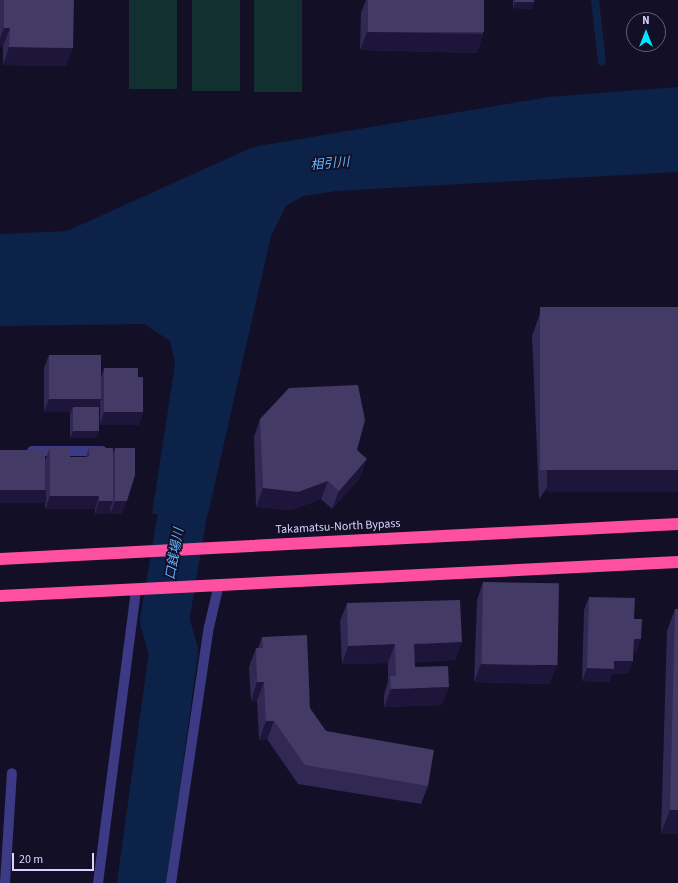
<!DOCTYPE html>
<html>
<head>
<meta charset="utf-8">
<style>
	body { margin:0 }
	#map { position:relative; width:678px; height:883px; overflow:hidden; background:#130f26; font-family:"Source Sans 3","Noto Sans JP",sans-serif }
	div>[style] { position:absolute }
	.green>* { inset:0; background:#12302f; transform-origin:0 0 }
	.water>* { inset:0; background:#0c2248 }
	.stream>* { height:8px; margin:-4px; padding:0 4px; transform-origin:4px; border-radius:4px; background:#0c2248 }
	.river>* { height:49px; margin:-24.5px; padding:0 24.5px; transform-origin:24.5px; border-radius:24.5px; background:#0c2248 }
	.minor>* { height:10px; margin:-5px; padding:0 5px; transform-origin:5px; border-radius:5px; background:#3d3a85 }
	.highway>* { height:12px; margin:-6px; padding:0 6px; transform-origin:6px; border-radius:6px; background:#ff4fa3 }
	.wall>* { inset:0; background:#312854 }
	.shaded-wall>* { inset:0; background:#1d163a; transform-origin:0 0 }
	.building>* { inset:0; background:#433a66; transform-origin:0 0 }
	span { translate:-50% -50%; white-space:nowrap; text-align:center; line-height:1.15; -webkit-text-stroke:3.5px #130f26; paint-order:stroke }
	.street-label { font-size:12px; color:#d9d4ff }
	.water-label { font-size:13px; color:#62b6ff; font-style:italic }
	.north { position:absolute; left:626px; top:12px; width:40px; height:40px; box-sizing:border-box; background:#130f26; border:1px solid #625e7d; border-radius:50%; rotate:0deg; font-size:11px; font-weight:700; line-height:16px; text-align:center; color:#d9d4ff }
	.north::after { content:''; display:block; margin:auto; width:14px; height:18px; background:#00e5ff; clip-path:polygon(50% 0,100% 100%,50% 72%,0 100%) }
	.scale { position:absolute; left:12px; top:853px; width:82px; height:18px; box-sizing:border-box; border:2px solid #d9d4ff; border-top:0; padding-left:5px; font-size:12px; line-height:14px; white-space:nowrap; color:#d9d4ff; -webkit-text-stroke:3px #130f26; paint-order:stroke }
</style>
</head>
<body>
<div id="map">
	<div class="green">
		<i style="left:129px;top:0;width:48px;height:89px"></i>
		<i style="left:192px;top:0;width:48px;height:91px"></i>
		<i style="left:254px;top:0;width:48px;height:92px"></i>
	</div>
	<div class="water">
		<i style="clip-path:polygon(678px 87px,678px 172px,337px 191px,303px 196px,286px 206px,271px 236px,208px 514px,152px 514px,175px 364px,170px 341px,144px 324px,0 326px,0 234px,67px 231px,253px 147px,548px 97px)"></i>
	</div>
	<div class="stream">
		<i style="left:595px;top:0;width:62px;rotate:83.6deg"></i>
	</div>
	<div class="river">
		<i style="left:141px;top:883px;width:234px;rotate:-82.1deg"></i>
		<i style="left:173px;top:651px;width:32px;rotate:-106deg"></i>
		<i style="left:164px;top:620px;width:174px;rotate:-80.4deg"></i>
	</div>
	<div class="minor">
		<i style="left:32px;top:451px;width:70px"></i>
		<i style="left:5px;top:883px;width:110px;rotate:-86.4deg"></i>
		<i style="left:98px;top:883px;width:295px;rotate:-82.6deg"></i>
		<i style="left:171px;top:883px;width:259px;rotate:-81.6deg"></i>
		<i style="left:209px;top:627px;width:44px;rotate:-76.9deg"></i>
	</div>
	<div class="highway">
		<i style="left:0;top:559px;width:679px;rotate:-2.96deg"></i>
		<i style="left:0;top:596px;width:679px;rotate:-2.87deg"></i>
	</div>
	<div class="wall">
		<i style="clip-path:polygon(0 0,74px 0,66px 66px,3px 65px,3px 46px,0 46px)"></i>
		<i style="clip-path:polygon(366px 0,484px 0,483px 34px,477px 53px,360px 50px,361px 13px)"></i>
		<i style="clip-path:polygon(513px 0,534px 0,532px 9px,513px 8px)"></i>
		<i style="clip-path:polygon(678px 307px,539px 499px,532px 336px,540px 313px)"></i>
		<i style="clip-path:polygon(49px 355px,101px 378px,104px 368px,138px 377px,143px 412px,139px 425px,100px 425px,100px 402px,98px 407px,99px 431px,96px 438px,70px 438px,70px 414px,71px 412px,44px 412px,44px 368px)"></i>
		<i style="clip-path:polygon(260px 419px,357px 450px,360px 478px,332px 509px,321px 499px,291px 510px,256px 507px,254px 437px)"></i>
		<i style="clip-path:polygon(50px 448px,70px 457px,86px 457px,89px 448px,113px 453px,115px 448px,122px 514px,110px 514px,110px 509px,108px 514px,95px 514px,95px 509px,45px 509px,45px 491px,41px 503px,0 503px,45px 460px)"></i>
		<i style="clip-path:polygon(483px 582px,550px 684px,474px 682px,477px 600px)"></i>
		<i style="clip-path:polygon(589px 597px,634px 619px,637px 652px,633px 652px,628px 674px,612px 674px,609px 682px,582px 681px,584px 610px)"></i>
		<i style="clip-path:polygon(347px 603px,462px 642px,455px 660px,414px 662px,415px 667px,442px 705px,384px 707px,384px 695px,388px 681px,388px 663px,342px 664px,340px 621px)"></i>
		<i style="clip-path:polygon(675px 609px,678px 834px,661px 833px,667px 631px)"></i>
		<i style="clip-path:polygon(262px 637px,326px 731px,428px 786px,421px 804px,298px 784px,267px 739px,259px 740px,257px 701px,251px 701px,249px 667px,256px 648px,258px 648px)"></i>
	</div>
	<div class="shaded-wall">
		<i style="clip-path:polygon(515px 2px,534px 2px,532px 9px,513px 8px)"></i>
		<i style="clip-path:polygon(4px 28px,10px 28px,3px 46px,0 46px,0 38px)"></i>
		<i style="clip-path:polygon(367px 32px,483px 34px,477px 53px,360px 50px)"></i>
		<i style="clip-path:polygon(9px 47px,73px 48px,66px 66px,3px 65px)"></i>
		<i style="clip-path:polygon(49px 399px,101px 399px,96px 412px,73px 407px,71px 412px,44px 412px)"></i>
		<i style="clip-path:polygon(104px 412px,143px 412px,139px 425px,100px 425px)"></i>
		<i style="clip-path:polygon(73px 431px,99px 431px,96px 438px,70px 438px)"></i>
		<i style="clip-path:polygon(367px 459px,360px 478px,332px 509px,339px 491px)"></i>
		<i style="left:678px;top:470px;width:22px;height:131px;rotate:90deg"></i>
		<i style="clip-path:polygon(328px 481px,321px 499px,291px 510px,256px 507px,263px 488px)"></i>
		<i style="left:0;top:490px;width:46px;height:13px"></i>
		<i style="clip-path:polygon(50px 496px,99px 496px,95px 509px,45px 509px)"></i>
		<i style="clip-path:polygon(99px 501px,113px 501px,108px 514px,95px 514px)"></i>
		<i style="clip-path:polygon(115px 501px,127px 501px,122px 514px,110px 514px)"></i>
		<i style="clip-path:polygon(634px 639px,641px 639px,637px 652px,629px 652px)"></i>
		<i style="clip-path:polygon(462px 642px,455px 660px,407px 662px,414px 644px)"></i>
		<i style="clip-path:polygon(395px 644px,388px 663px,342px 664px,348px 646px)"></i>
		<i style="clip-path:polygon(614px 661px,633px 661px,628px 674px,612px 674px,609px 682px,582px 681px,587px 668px)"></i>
		<i style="clip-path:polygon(481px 664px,557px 666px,550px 684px,474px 682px)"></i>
		<i style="clip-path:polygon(257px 682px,264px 682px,257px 701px,251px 701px)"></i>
		<i style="clip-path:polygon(449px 687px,442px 705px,384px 707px,391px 689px)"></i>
		<i style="clip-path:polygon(266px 721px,274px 721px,267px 739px,259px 740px)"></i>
		<i style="clip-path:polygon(670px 810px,678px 810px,678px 834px,661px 833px)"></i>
	</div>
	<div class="building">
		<i style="clip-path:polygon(4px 0,74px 0,73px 48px,9px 47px,10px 28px,4px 28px)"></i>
		<i style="left:368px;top:0;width:116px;height:32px"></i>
		<i style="left:515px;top:0;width:19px;height:2px"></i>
		<i style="left:678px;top:307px;width:163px;height:138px;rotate:90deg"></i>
		<i style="left:49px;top:355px;width:52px;height:44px"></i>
		<i style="clip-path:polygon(104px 368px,138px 368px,138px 377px,143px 377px,143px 412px,104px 412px)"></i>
		<i style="clip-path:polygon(358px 385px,365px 420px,357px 450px,367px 459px,339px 491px,328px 481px,298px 492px,263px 488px,260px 419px,289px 388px)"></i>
		<i style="left:73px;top:407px;width:26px;height:24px"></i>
		<i style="clip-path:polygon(50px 448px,70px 448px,70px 457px,89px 457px,89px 448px,113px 448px,113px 501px,99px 501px,99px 496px,50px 496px)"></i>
		<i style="clip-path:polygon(115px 448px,135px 448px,135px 475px,127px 501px,115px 501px)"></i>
		<i style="left:0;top:450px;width:45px;height:40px"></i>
		<i style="left:483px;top:582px;width:76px;height:82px;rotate:1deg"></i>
		<i style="clip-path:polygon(589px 597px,635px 598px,634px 619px,642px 619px,641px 639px,634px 639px,633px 661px,614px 661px,614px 669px,587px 668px)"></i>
		<i style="clip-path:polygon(460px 600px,462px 642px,414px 644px,415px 667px,448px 666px,449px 687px,391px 689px,390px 676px,396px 676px,395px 644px,348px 646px,347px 603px)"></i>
		<i style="clip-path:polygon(675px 609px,678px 609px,678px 810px,670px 810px)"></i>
		<i style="clip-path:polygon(307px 635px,310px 709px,326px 731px,434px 750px,428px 786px,305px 765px,274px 721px,266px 721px,264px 682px,257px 682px,256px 648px,263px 648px,262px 637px)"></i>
	</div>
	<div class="street-label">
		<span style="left:338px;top:527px;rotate:-3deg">Takamatsu-North Bypass</span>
	</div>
	<div class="water-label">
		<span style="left:330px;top:164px;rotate:-5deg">相引川</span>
		<span style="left:175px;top:554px;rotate:-80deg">口銭場川</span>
	</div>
	<div class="north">N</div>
	<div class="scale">20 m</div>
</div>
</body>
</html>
